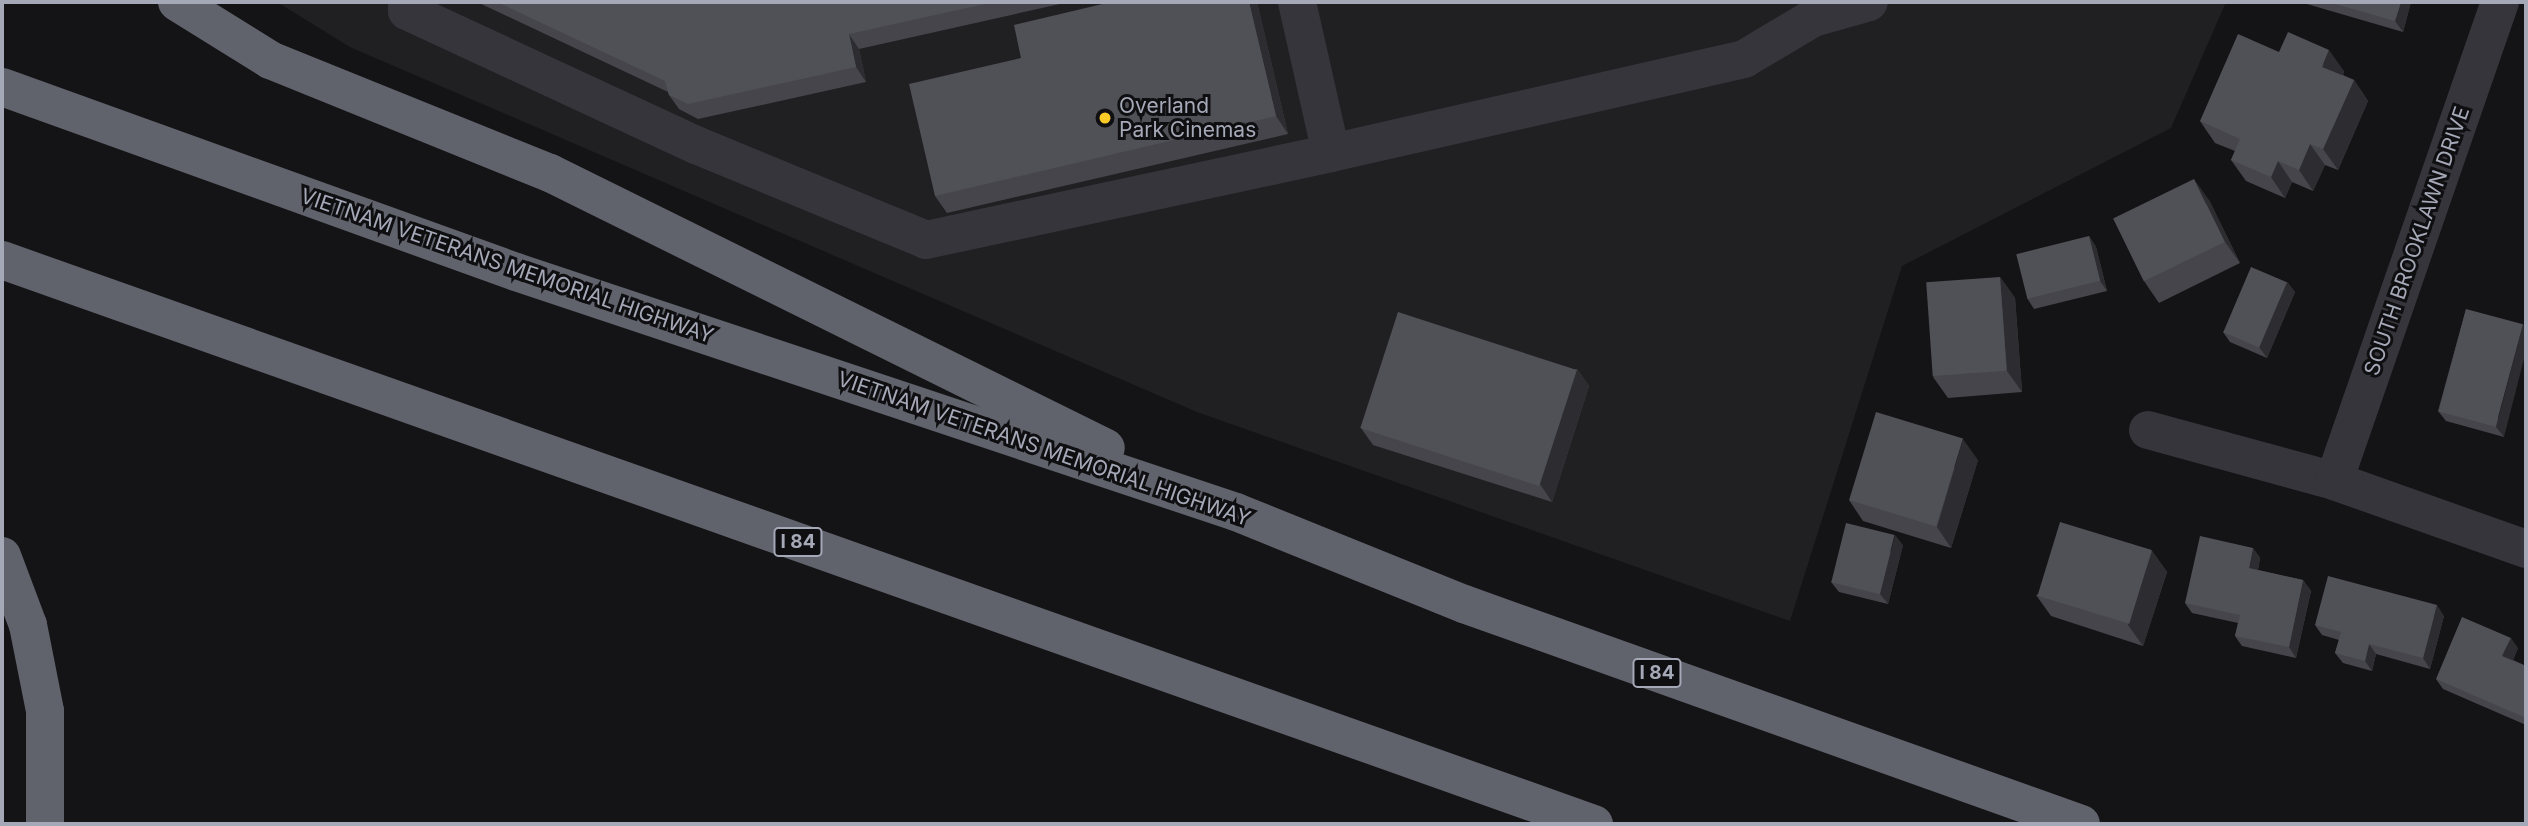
<!DOCTYPE html>
<html>
<head>
<meta charset="utf-8">
<style>
	body { margin:0 }
	#map { position:relative; width:2528px; height:826px; overflow:hidden; background:#141416; font-family:Inter,sans-serif }
	div>[style] { position:absolute }
	.built>* { inset:0; background:#202023 }
	.minor>* { height:38px; margin:-19px; padding:0 19px; transform-origin:19px; border-radius:19px; background:#35353b }
	.highway>* { height:38px; margin:-19px; padding:0 19px; transform-origin:19px; border-radius:19px; background:#60626c }
	.wall>* { inset:0; background:#45454b }
	.shaded-wall>* { inset:0; background:#2d2d31 }
	.building>* { inset:0; background:#505057; transform-origin:0 0 }
	.dots>* { width:19px; height:19px; translate:-50% -50%; box-sizing:border-box; border:4px solid #0f0f11; border-radius:50% }
	span { translate:-50% -50%; white-space:nowrap; text-align:center; line-height:1.15; -webkit-text-stroke:6px #0f0f11; paint-order:stroke }
	.shield-label span { padding:2px 5px; background:#0f0f11; border:2px solid; border-radius:5px; -webkit-text-stroke-width:0 }
	.shield-label { font-size:19px; color:#a5a8b7; font-weight:700 }
	.poi-label { font-size:21px; color:#a5a8b7 }
	.left { translate:0 -50%; text-align:left }
	.street-label { font-size:21px; color:#a5a8b7 }
	.frame { position:absolute; inset:0; border:4px solid #a5a8b7; pointer-events:none }
</style>
</head>
<body>
<div id="map">
	<div class="built">
		<i style="clip-path:polygon(277px 2px,2226px 2px,2171px 128px,1902px 266px,1790px 621px,1197px 412px,350px 47px)"></i>
	</div>
	<div class="minor">
		<i style="left:407px;top:2px;width:9px;rotate:90deg"></i>
		<i style="left:407px;top:11px;width:319px;rotate:24.9deg"></i>
		<i style="left:696px;top:145px;width:249px;rotate:22.4deg"></i>
		<i style="left:926px;top:240px;width:414px;rotate:-12.1deg"></i>
		<i style="left:1331px;top:153px;width:155px;rotate:-102.7deg"></i>
		<i style="left:1331px;top:153px;width:424px;rotate:-12.8deg"></i>
		<i style="left:1744px;top:59px;width:80px;rotate:-30.7deg"></i>
		<i style="left:1813px;top:18px;width:58px;rotate:-15.9deg"></i>
		<i style="left:2148px;top:430px;width:193px;rotate:15.3deg"></i>
		<i style="left:2334px;top:481px;width:204px;rotate:19.5deg"></i>
		<i style="left:2334px;top:481px;width:507px;rotate:-70.89deg"></i>
	</div>
	<div class="highway">
		<i style="left:177px;top:2px;width:110px;rotate:31.9deg"></i>
		<i style="left:270px;top:60px;width:302px;rotate:22deg"></i>
		<i style="left:550px;top:173px;width:620px;rotate:26.32deg"></i>
		<i style="left:2px;top:87px;width:546px;rotate:19.79deg"></i>
		<i style="left:516px;top:272px;width:759px;rotate:18.43deg"></i>
		<i style="left:1236px;top:512px;width:246px;rotate:22deg"></i>
		<i style="left:1464px;top:604px;width:655px;rotate:19.62deg"></i>
		<i style="left:2px;top:260px;width:1689px;rotate:19.51deg"></i>
		<i style="left:2px;top:556px;width:74px;rotate:69.4deg"></i>
		<i style="left:28px;top:625px;width:88px;rotate:78.8deg"></i>
		<i style="left:45px;top:711px;width:113px;rotate:90deg"></i>
	</div>
	<div class="wall">
		<i style="clip-path:polygon(477px 2px,1069px 2px,859px 49px,866px 82px,698px 119px,679px 109px,669px 95px,668px 92px)"></i>
		<i style="clip-path:polygon(1257px 2px,1288px 134px,947px 213px,935px 196px,1021px 58px)"></i>
		<i style="clip-path:polygon(2300px 2px,2411px 2px,2403px 32px)"></i>
		<i style="clip-path:polygon(2279px 52px,2344px 71px,2343px 75px,2354px 80px,2368px 101px,2338px 170px,2325px 165px,2313px 191px,2292px 182px,2285px 198px,2246px 181px,2231px 160px,2235px 151px,2215px 143px,2200px 121px)"></i>
		<i style="clip-path:polygon(2209px 200px,2240px 263px,2159px 303px,2144px 281px)"></i>
		<i style="clip-path:polygon(2089px 236px,2096px 247px,2107px 291px,2034px 309px,2027px 298px)"></i>
		<i style="clip-path:polygon(2000px 277px,2015px 298px,2022px 392px,1948px 398px,1933px 377px)"></i>
		<i style="clip-path:polygon(2287px 282px,2295px 292px,2267px 358px,2230px 342px,2223px 332px)"></i>
		<i style="clip-path:polygon(2466px 309px,2504px 437px,2446px 421px,2438px 411px)"></i>
		<i style="clip-path:polygon(1577px 369px,1589px 386px,1552px 502px,1373px 445px,1361px 428px)"></i>
		<i style="clip-path:polygon(1978px 460px,1951px 548px,1863px 521px,1849px 500px)"></i>
		<i style="clip-path:polygon(1903px 545px,1888px 604px,1839px 592px,1831px 582px)"></i>
		<i style="clip-path:polygon(2253px 548px,2260px 558px,2258px 570px,2303px 580px,2311px 591px,2296px 658px,2242px 646px,2235px 636px,2238px 623px,2192px 613px,2185px 603px)"></i>
		<i style="clip-path:polygon(2152px 551px,2167px 572px,2143px 646px,2051px 616px,2036px 595px)"></i>
		<i style="clip-path:polygon(2444px 616px,2430px 669px,2376px 654px,2372px 671px,2343px 663px,2335px 653px,2339px 640px,2322px 635px,2315px 625px)"></i>
		<i style="clip-path:polygon(2518px 648px,2513px 660px,2526px 666px,2526px 725px,2443px 689px,2436px 679px)"></i>
	</div>
	<div class="shaded-wall">
		<i style="clip-path:polygon(1249px 2px,1257px 2px,1288px 134px,1276px 116px)"></i>
		<i style="clip-path:polygon(2401px 2px,2411px 2px,2403px 32px,2395px 21px)"></i>
		<i style="clip-path:polygon(849px 34px,859px 49px,866px 82px,856px 67px)"></i>
		<i style="clip-path:polygon(2329px 50px,2344px 71px,2337px 88px,2322px 67px)"></i>
		<i style="clip-path:polygon(2354px 80px,2368px 101px,2338px 170px,2323px 149px)"></i>
		<i style="clip-path:polygon(2310px 144px,2325px 165px,2313px 191px,2299px 170px)"></i>
		<i style="clip-path:polygon(2278px 161px,2292px 182px,2285px 198px,2271px 177px)"></i>
		<i style="clip-path:polygon(2194px 179px,2209px 200px,2240px 263px,2225px 242px)"></i>
		<i style="clip-path:polygon(2089px 236px,2096px 247px,2107px 291px,2100px 281px)"></i>
		<i style="clip-path:polygon(2000px 277px,2015px 298px,2022px 392px,2007px 371px)"></i>
		<i style="clip-path:polygon(2287px 282px,2295px 292px,2267px 358px,2259px 347px)"></i>
		<i style="clip-path:polygon(2523px 324px,2526px 328px,2526px 351px,2504px 437px,2496px 427px)"></i>
		<i style="clip-path:polygon(1577px 369px,1589px 386px,1552px 502px,1540px 484px)"></i>
		<i style="clip-path:polygon(1963px 439px,1978px 460px,1951px 548px,1937px 527px)"></i>
		<i style="clip-path:polygon(1895px 535px,1903px 545px,1888px 604px,1880px 594px)"></i>
		<i style="clip-path:polygon(2253px 548px,2260px 558px,2256px 579px,2249px 568px)"></i>
		<i style="clip-path:polygon(2152px 551px,2167px 572px,2143px 646px,2128px 625px)"></i>
		<i style="clip-path:polygon(2303px 580px,2311px 591px,2296px 658px,2289px 647px)"></i>
		<i style="clip-path:polygon(2437px 605px,2444px 616px,2430px 669px,2423px 658px)"></i>
		<i style="clip-path:polygon(2511px 638px,2518px 648px,2510px 666px,2502px 656px)"></i>
		<i style="clip-path:polygon(2369px 644px,2376px 654px,2372px 671px,2365px 661px)"></i>
	</div>
	<div class="building">
		<i style="clip-path:polygon(497px 2px,994px 2px,849px 34px,856px 67px,688px 104px,669px 95px,665px 81px)"></i>
		<i style="clip-path:polygon(1111px 2px,1249px 2px,1276px 116px,935px 196px,909px 84px,1021px 58px,1014px 25px)"></i>
		<i style="clip-path:polygon(2328px 2px,2401px 2px,2395px 21px)"></i>
		<i style="clip-path:polygon(2288px 32px,2329px 50px,2322px 67px,2354px 80px,2323px 149px,2310px 144px,2299px 170px,2278px 161px,2271px 177px,2231px 160px,2240px 139px,2200px 121px,2238px 34px,2279px 52px)"></i>
		<i style="left:2194px;top:179px;width:70px;height:90px;rotate:64deg"></i>
		<i style="left:2089px;top:236px;width:46px;height:75px;rotate:76deg"></i>
		<i style="left:2251px;top:267px;width:39px;height:71px;rotate:23deg"></i>
		<i style="left:2000px;top:277px;width:94px;height:74px;rotate:86deg"></i>
		<i style="left:2466px;top:309px;width:59px;height:106px;rotate:15deg"></i>
		<i style="left:1398px;top:312px;width:188px;height:122px;rotate:18deg"></i>
		<i style="left:1876px;top:412px;width:91px;height:92px;rotate:17deg"></i>
		<i style="left:2060px;top:522px;width:96px;height:77px;rotate:17deg"></i>
		<i style="left:1846px;top:523px;width:50px;height:61px;rotate:14deg"></i>
		<i style="clip-path:polygon(2200px 536px,2253px 548px,2249px 568px,2303px 580px,2289px 647px,2235px 636px,2240px 615px,2185px 603px)"></i>
		<i style="clip-path:polygon(2328px 576px,2437px 605px,2423px 658px,2369px 644px,2365px 661px,2335px 653px,2341px 632px,2315px 625px)"></i>
		<i style="clip-path:polygon(2462px 617px,2511px 638px,2502px 656px,2526px 666px,2526px 718px,2436px 679px)"></i>
	</div>
	<div class="dots">
		<i style="left:1105px;top:118px;background:#faca27"></i>
	</div>
	<div class="shield-label">
		<span style="left:798px;top:542px">I 84</span>
		<span style="left:1657px;top:673px">I 84</span>
	</div>
	<div class="poi-label">
		<span class="left" style="left:1119px;top:118px">Overland<br>Park Cinemas</span>
	</div>
	<div class="street-label">
		<span style="left:2417px;top:241px;rotate:-71deg">SOUTH BROOKLAWN DRIVE</span>
		<span style="left:507px;top:266px;rotate:19deg">VIETNAM VETERANS MEMORIAL HIGHWAY</span>
		<span style="left:1044px;top:449px;rotate:19deg">VIETNAM VETERANS MEMORIAL HIGHWAY</span>
	</div>
	<div class="frame"></div>
</div>
</body>
</html>
